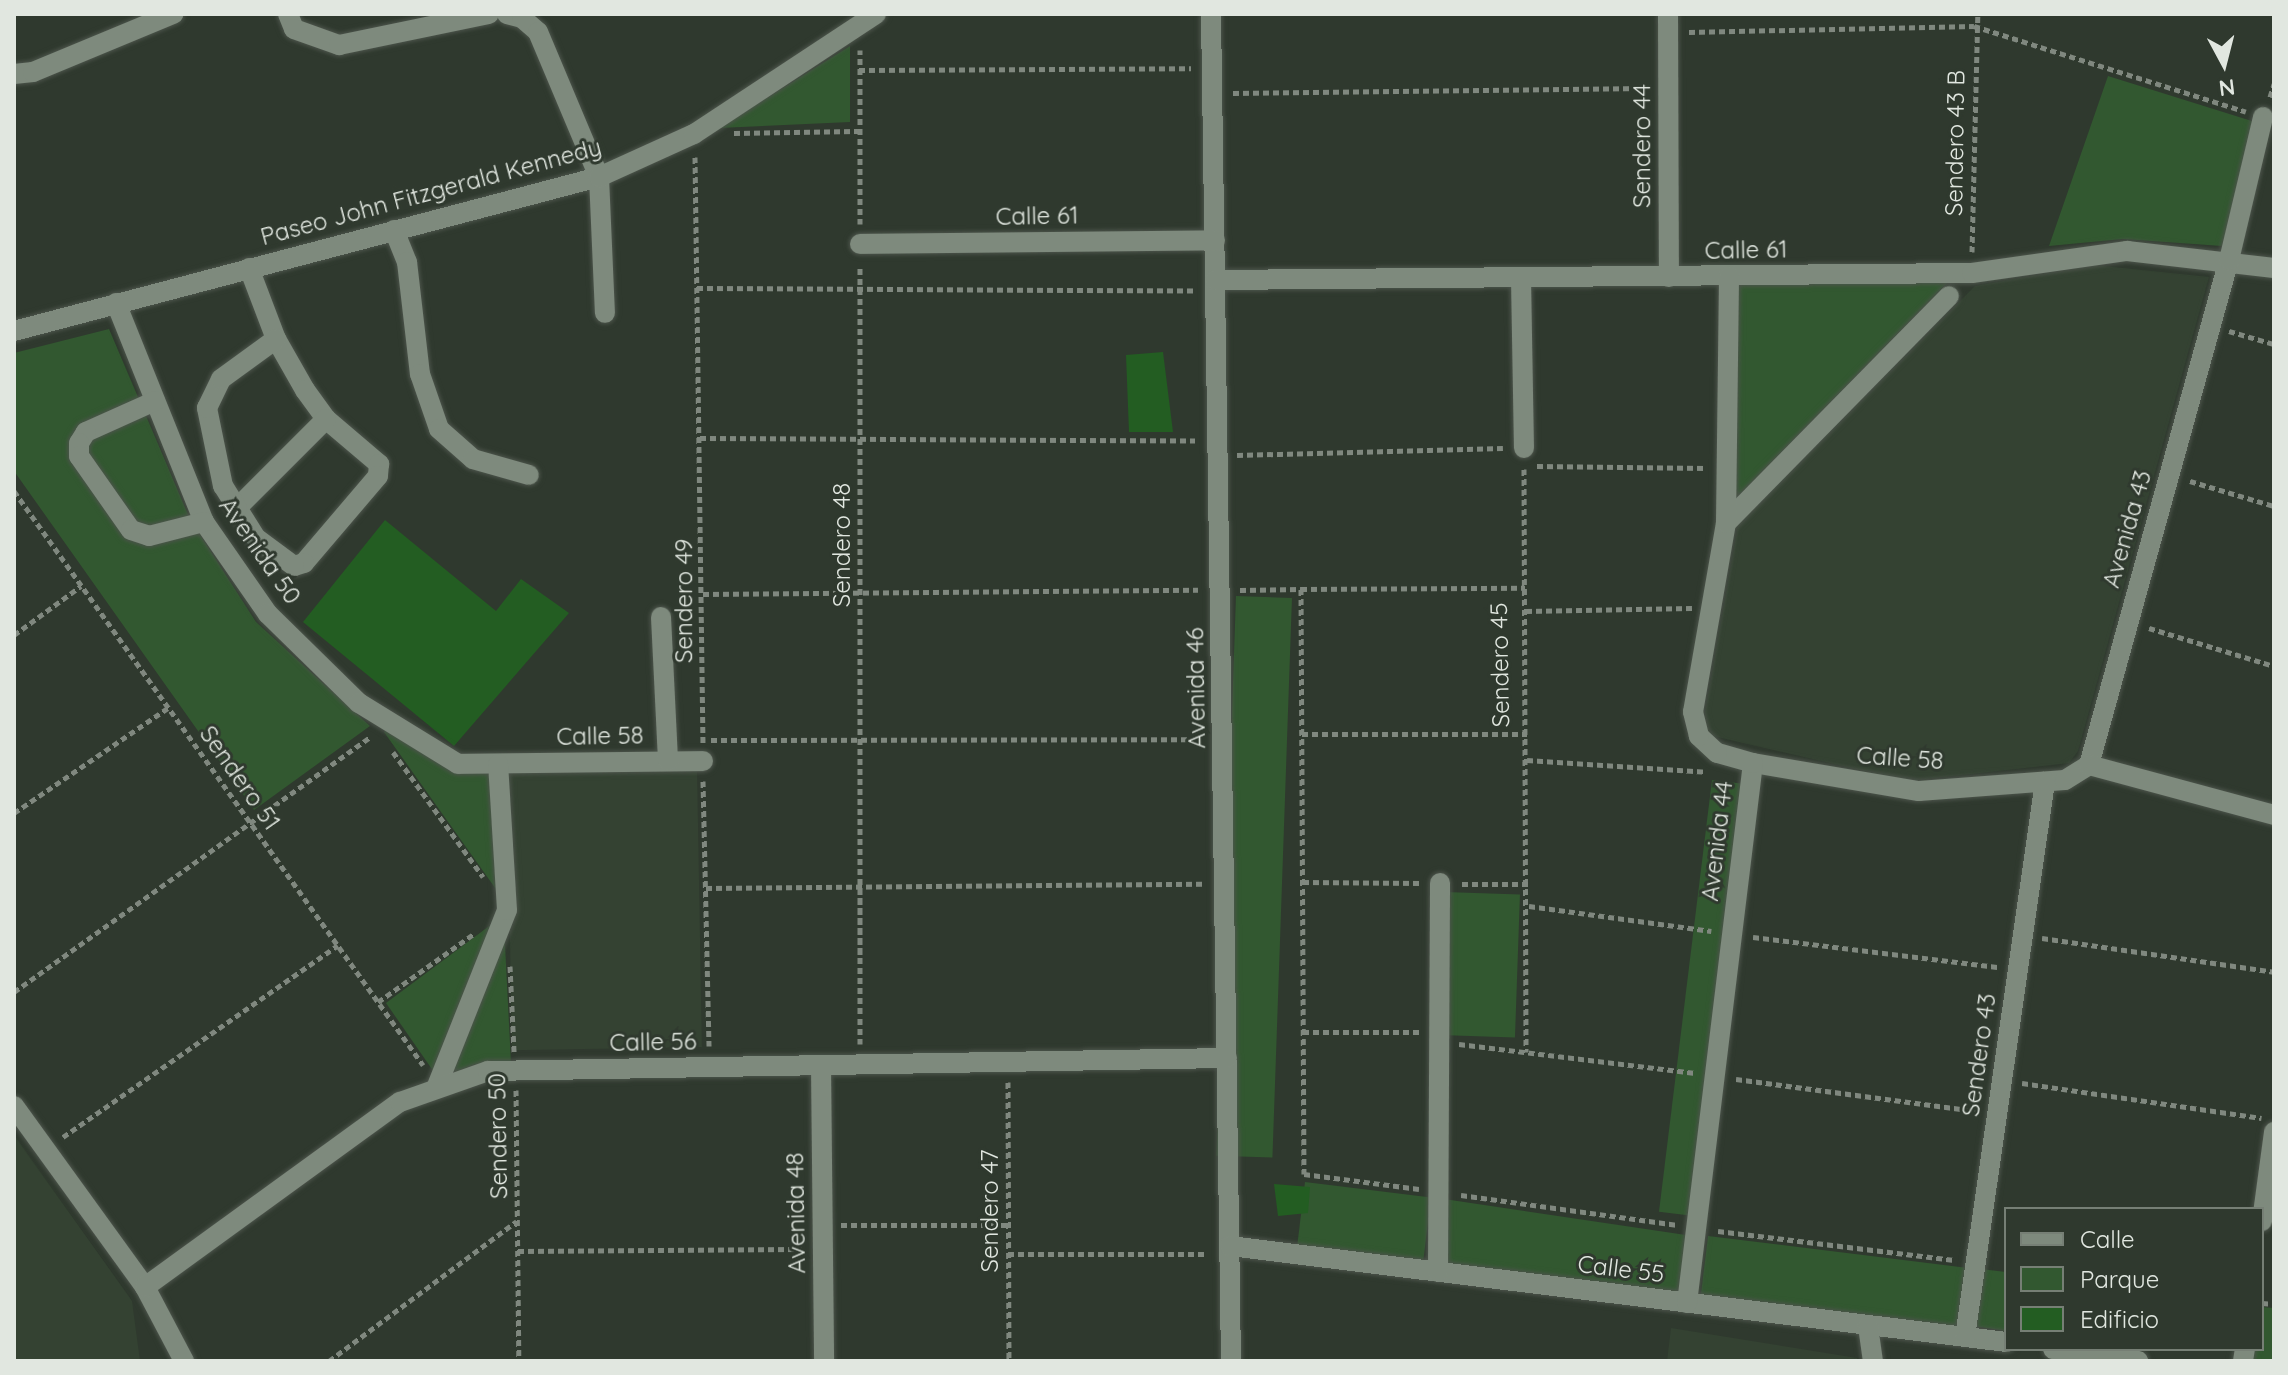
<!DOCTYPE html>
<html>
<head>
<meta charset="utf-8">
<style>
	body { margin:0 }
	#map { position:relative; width:2288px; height:1375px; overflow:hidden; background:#2f392e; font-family:Quicksand,sans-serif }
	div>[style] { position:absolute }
	.built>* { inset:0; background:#344232; transform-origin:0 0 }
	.green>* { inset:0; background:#325830; transform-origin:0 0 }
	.building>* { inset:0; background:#235d22 }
	.path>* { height:5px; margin-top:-2.5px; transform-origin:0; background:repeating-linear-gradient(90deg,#80887f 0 6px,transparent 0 10px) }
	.roads { filter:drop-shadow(0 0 2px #4c544b) drop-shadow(0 0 2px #4c544b) }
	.minor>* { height:20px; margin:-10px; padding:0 10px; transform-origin:10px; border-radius:10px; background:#7e8a7d }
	span { translate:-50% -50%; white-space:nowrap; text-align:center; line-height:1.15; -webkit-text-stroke:6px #2f392e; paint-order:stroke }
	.street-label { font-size:24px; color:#e1e7e0 }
	.frame { position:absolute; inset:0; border:16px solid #e1e7e0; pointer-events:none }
	.legend { position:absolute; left:2004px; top:1207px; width:260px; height:144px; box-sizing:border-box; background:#2f392e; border:2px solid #767f75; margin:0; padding:10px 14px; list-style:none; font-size:24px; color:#e1e7e0 }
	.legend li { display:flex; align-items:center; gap:16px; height:40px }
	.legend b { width:40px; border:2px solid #767f75 }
	.north { position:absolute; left:2184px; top:24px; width:80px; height:80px; -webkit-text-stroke:6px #2f392e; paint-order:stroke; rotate:173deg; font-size:22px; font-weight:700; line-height:32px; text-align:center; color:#e1e7e0 }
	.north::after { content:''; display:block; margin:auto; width:28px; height:36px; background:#e1e7e0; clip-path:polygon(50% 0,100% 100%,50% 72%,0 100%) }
</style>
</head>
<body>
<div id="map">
	<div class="built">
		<i style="clip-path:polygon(2094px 265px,2209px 277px,2078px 751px,2069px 763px,1908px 781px,1713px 736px,1706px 727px,1705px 712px,1738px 525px,1975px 286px)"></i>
		<i style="left:697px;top:767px;width:280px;height:190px;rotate:89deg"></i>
		<i style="clip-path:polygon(14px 1135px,132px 1301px,140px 1361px,14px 1361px)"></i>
		<i style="clip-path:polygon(1671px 1328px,1857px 1358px,1857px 1361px,1667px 1361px)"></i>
	</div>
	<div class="green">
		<i style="clip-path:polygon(850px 46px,850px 122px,719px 128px)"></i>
		<i style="clip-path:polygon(2108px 76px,2255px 122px,2222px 246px,2123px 239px,2049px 246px)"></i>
		<i style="clip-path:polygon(1948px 282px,1736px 498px,1738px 284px)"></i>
		<i style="clip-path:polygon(109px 329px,190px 519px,256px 622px,370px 726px,254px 810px,14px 471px,14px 353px)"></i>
		<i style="left:1236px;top:596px;width:56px;height:560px;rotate:2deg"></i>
		<i style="clip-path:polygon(390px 727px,493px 771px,503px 899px,384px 732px)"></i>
		<i style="left:1712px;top:780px;width:31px;height:435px;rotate:7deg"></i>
		<i style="left:1445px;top:892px;width:75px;height:143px;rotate:2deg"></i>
		<i style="clip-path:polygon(500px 918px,436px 1075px,386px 1003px)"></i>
		<i style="clip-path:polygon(504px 925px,511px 1063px,476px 1064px,447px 1075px)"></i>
		<i style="left:1305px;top:1182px;width:127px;height:66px;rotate:7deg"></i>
		<i style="clip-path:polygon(1444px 1199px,1686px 1235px,1680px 1295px,1446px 1267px)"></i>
		<i style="left:1708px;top:1236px;width:260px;height:60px;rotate:7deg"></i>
		<i style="clip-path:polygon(1981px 1269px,2006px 1272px,2006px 1331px,1973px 1326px)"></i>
		<i style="clip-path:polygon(2262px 1307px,2274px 1308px,2274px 1361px,2240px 1361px,2242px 1349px,2262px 1349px)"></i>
	</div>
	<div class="building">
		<i style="clip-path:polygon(1163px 352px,1173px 432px,1129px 432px,1126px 355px)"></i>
		<i style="clip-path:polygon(385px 520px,496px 611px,521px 579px,569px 613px,454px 746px,303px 622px)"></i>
		<i style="clip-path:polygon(1274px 1184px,1310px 1187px,1308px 1213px,1278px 1216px)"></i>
	</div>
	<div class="path">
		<i style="left:1689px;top:32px;width:285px;rotate:-1.2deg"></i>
		<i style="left:1974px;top:26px;width:285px;rotate:17.5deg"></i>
		<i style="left:859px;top:70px;width:332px;rotate:-0.3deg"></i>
		<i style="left:1233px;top:93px;width:414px;rotate:-0.7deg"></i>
		<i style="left:2270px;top:97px;width:14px;rotate:-73deg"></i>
		<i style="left:734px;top:133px;width:124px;rotate:-0.9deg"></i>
		<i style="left:695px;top:157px;width:586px;rotate:89.22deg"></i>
		<i style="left:860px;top:224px;width:174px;rotate:-90deg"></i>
		<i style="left:1972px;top:252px;width:238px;rotate:-88.6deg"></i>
		<i style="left:697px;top:288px;width:499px;rotate:0.3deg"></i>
		<i style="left:2229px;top:331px;width:47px;rotate:16.1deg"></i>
		<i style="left:700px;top:438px;width:495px;rotate:0.3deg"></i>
		<i style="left:1237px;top:455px;width:266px;rotate:-1.5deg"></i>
		<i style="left:1537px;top:466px;width:170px;rotate:0.7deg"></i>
		<i style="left:1524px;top:469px;width:583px;rotate:89.8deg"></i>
		<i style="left:2190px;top:481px;width:88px;rotate:16.6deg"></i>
		<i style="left:14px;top:491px;width:705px;rotate:54.53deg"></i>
		<i style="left:1301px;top:589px;width:224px;rotate:-0.3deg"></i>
		<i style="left:1240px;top:590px;width:61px;rotate:-0.9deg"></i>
		<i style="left:1301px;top:589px;width:585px;rotate:89.71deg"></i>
		<i style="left:1304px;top:1174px;width:116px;rotate:7.4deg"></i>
		<i style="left:703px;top:594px;width:495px;rotate:-0.5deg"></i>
		<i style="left:1526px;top:611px;width:166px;rotate:-1deg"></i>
		<i style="left:2149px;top:628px;width:131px;rotate:16.9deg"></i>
		<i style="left:14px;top:635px;width:83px;rotate:-36.2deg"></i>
		<i style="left:1302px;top:734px;width:225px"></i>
		<i style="left:711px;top:740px;width:490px;rotate:-0.1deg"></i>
		<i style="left:393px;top:752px;width:154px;rotate:54.2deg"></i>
		<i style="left:1527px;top:760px;width:179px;rotate:3.8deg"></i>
		<i style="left:703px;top:781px;width:265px;rotate:88.7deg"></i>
		<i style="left:14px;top:813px;width:186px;rotate:-34.3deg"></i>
		<i style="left:1303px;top:882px;width:117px;rotate:0.5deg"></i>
		<i style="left:1462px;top:884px;width:67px"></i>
		<i style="left:706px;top:888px;width:497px;rotate:-0.5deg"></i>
		<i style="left:1529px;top:906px;width:184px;rotate:7.8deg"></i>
		<i style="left:1753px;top:937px;width:246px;rotate:7deg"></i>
		<i style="left:2042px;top:938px;width:234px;rotate:8.3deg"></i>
		<i style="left:510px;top:966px;width:86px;rotate:87.3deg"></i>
		<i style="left:14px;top:992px;width:439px;rotate:-35.6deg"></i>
		<i style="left:378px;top:1002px;width:119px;rotate:-35.4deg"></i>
		<i style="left:1303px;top:1032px;width:116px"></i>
		<i style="left:860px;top:1044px;width:778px;rotate:-90deg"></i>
		<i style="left:1459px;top:1044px;width:238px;rotate:7deg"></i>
		<i style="left:1736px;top:1079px;width:242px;rotate:7.6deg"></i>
		<i style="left:1008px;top:1082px;width:279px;rotate:89.8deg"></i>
		<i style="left:2022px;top:1083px;width:242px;rotate:8.3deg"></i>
		<i style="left:516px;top:1090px;width:271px;rotate:89.4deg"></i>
		<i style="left:63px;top:1137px;width:335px;rotate:-34.9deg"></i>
		<i style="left:1461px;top:1195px;width:217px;rotate:7.9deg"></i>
		<i style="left:841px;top:1225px;width:167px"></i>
		<i style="left:1718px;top:1231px;width:238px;rotate:7deg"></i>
		<i style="left:518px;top:1251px;width:284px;rotate:-0.4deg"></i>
		<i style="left:1008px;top:1254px;width:199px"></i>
		<i style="left:2262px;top:1303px;width:12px;rotate:5deg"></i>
		<i style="left:329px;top:1361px;width:234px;rotate:-36.7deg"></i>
	</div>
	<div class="roads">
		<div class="minor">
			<i style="left:288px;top:14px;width:16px;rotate:68deg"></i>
			<i style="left:294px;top:29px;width:48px;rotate:19.6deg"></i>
			<i style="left:339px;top:45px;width:153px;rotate:-11.7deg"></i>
			<i style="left:507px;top:14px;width:16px;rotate:15deg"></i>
			<i style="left:522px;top:18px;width:21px;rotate:41deg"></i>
			<i style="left:538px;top:32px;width:157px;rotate:67.2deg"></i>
			<i style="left:599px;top:177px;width:136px;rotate:87.5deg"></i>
			<i style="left:1211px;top:14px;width:1347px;rotate:89.15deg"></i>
			<i style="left:1668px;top:14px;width:263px;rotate:89.8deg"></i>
			<i style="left:14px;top:74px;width:19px;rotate:-6deg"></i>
			<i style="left:33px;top:72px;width:152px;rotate:-22.5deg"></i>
			<i style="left:394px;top:230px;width:35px;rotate:68deg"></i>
			<i style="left:407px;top:262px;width:113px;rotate:83.4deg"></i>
			<i style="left:420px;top:374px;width:58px;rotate:70.9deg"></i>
			<i style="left:439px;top:429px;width:45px;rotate:41.4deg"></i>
			<i style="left:473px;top:459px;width:58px;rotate:15.9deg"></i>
			<i style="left:860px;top:244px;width:355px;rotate:-0.6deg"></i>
			<i style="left:249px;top:268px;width:76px;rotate:69.2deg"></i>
			<i style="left:276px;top:339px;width:59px;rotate:60.4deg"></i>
			<i style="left:305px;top:390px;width:36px;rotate:54deg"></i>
			<i style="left:326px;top:419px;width:70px;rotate:40.3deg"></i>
			<i style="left:379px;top:464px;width:12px;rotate:95deg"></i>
			<i style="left:378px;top:476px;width:114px;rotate:130.4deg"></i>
			<i style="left:304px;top:563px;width:10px;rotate:163deg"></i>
			<i style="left:294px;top:566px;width:47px;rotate:-143.6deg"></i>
			<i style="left:256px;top:538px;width:36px;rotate:-122deg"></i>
			<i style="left:237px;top:508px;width:126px;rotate:-45deg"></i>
			<i style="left:1521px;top:278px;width:170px;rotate:89deg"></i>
			<i style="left:1215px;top:280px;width:757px;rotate:-0.53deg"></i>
			<i style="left:1972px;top:273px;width:157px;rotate:-8.1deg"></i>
			<i style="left:2127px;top:251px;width:148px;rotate:6.6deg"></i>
			<i style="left:116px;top:303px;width:236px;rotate:68.1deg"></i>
			<i style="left:204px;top:522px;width:112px;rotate:55.2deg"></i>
			<i style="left:268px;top:614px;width:127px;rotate:44.4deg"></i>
			<i style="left:359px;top:703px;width:116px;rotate:31.6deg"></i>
			<i style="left:458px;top:764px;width:245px;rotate:-0.7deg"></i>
			<i style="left:14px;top:331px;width:605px;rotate:-14.75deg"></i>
			<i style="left:599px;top:177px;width:104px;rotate:-24.4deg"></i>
			<i style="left:694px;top:134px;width:218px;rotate:-33.4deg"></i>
			<i style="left:155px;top:401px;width:76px;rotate:155.8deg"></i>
			<i style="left:86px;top:432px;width:13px;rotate:122deg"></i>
			<i style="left:79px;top:443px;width:13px;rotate:90deg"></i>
			<i style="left:79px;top:456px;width:90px;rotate:54.9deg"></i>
			<i style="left:131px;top:530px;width:19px;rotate:18deg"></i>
			<i style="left:149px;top:536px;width:57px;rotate:-14.3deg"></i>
			<i style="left:237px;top:508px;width:26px;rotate:-122deg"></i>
			<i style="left:223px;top:486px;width:80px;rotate:-101.6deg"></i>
			<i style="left:207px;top:408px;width:32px;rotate:-64deg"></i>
			<i style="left:221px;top:379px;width:68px;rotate:-36deg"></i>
			<i style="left:1726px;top:523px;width:318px;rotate:-45.5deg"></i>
			<i style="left:661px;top:617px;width:144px;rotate:87.2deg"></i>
			<i style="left:1753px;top:763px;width:168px;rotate:9.6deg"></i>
			<i style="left:1919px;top:791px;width:146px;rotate:-4.3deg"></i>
			<i style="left:2065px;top:780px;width:28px;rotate:-32deg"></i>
			<i style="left:2089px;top:765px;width:524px;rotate:-74.51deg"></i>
			<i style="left:2229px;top:260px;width:147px;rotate:-76.6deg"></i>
			<i style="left:2089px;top:765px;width:192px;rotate:15.1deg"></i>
			<i style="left:821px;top:1065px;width:296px;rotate:89.4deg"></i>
			<i style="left:437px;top:1086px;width:189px;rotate:-68.3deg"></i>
			<i style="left:507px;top:910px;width:146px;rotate:-93.5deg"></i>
			<i style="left:14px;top:1106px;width:223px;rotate:54.1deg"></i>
			<i style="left:145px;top:1287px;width:84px;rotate:62.2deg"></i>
			<i style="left:2262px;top:1221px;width:90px;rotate:-82.3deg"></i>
			<i style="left:1230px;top:1246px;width:782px;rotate:7.05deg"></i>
			<i style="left:1438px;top:1272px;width:389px;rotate:-89.7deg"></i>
			<i style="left:145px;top:1287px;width:315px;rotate:-36deg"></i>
			<i style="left:400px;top:1102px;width:93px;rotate:-19.4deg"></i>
			<i style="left:488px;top:1071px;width:739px;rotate:-1.01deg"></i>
			<i style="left:1687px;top:1303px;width:544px;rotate:-83.03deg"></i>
			<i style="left:1753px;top:763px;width:37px;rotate:-164deg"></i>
			<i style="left:1717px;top:753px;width:25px;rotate:-137deg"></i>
			<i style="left:1699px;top:736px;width:25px;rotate:-104deg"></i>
			<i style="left:1693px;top:712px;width:192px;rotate:-80.1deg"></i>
			<i style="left:1726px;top:523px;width:247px;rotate:-89.3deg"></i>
			<i style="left:1868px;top:1326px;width:35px;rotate:82deg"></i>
			<i style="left:1965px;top:1337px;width:561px;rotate:-81.8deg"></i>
			<i style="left:2053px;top:1349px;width:86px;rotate:8deg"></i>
			<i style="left:2243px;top:1361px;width:12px;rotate:-81deg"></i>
		</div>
	</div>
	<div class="street-label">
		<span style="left:1955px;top:143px;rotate:-89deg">Sendero 43 B</span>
		<span style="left:1642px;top:146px;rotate:-90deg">Sendero 44</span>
		<span style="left:431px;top:192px;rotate:-15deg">Paseo John Fitzgerald Kennedy</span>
		<span style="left:1037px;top:216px;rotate:-1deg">Calle 61</span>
		<span style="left:1746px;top:250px;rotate:-1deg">Calle 61</span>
		<span style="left:2127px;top:529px;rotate:-74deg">Avenida 43</span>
		<span style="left:842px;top:545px;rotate:-90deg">Sendero 48</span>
		<span style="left:260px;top:551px;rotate:55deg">Avenida 50</span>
		<span style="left:684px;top:601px;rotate:-90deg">Sendero 49</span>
		<span style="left:1500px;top:665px;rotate:-91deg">Sendero 45</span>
		<span style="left:1196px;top:688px;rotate:-91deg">Avenida 46</span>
		<span style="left:600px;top:736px;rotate:-1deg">Calle 58</span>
		<span style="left:1900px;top:758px;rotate:4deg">Calle 58</span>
		<span style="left:240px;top:778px;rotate:55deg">Sendero 51</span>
		<span style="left:1717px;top:841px;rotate:-83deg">Avenida 44</span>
		<span style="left:653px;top:1042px;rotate:-1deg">Calle 56</span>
		<span style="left:1979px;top:1055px;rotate:-82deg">Sendero 43</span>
		<span style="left:498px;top:1136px;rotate:-91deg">Sendero 50</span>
		<span style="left:990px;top:1211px;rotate:-90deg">Sendero 47</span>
		<span style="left:796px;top:1213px;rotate:-91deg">Avenida 48</span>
		<span style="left:1621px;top:1269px;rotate:7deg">Calle 55</span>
	</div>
	<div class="frame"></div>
	<ul class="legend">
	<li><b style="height:10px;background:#7e8a7d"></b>Calle</li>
	<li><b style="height:22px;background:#325830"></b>Parque</li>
	<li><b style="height:22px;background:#235d22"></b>Edificio</li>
	</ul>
	<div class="north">N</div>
</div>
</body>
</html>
